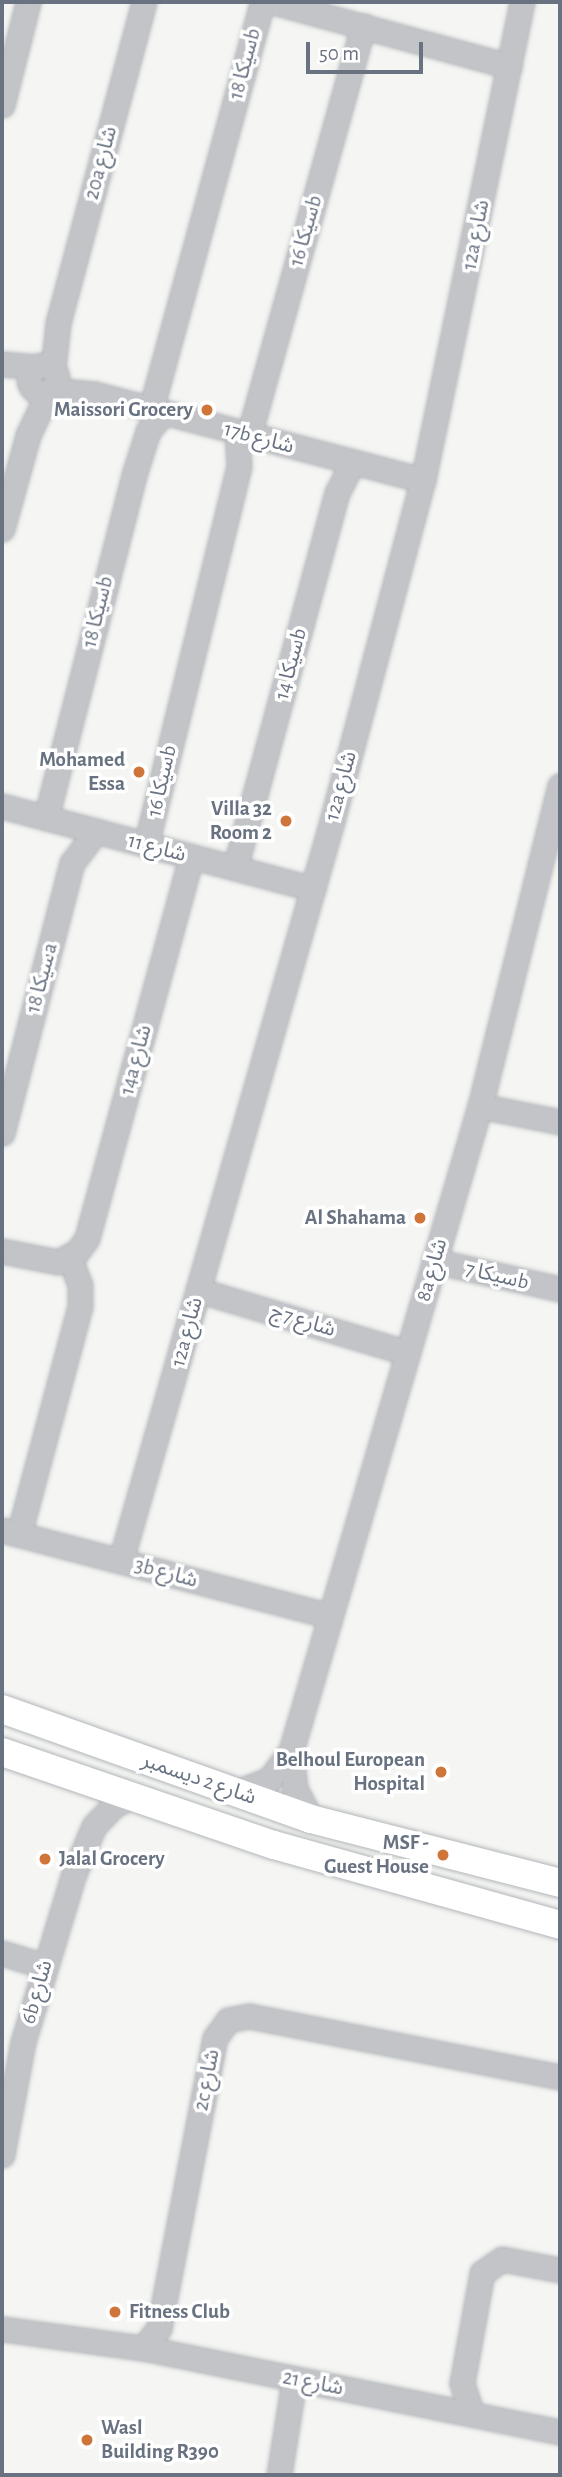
<!DOCTYPE html>
<html>
<head>
<meta charset="utf-8">
<style>
	body { margin:0 }
	#map { position:relative; width:562px; height:2477px; overflow:hidden; background:#f5f6f3; font-family:"Alegreya Sans","Noto Sans Arabic",sans-serif }
	div>[style] { position:absolute }
	.roads { filter:drop-shadow(0 0 2px #b3b6ba) drop-shadow(0 0 2px #b3b6ba) }
	.minor>* { height:23px; margin:-11.5px; padding:0 11.5px; transform-origin:11.5px; border-radius:11.5px; background:#c2c4c8 }
	.minor>.ring { margin:-11.5px; padding:0; box-sizing:content-box; background:none; border:23px solid #c2c4c8; border-radius:50% }
	.major>* { height:28px; margin:-14px; padding:0 14px; transform-origin:14px; border-radius:14px; background:#fff }
	.dots>* { width:19px; height:19px; translate:-50% -50%; box-sizing:border-box; border:4px solid #fff; border-radius:50% }
	span { translate:-50% -50%; white-space:nowrap; text-align:center; line-height:1.15; -webkit-text-stroke:7px #fff; paint-order:stroke }
	.street-label { font-size:21px; color:#687281 }
	.poi-label { font-size:21px; color:#687281; font-weight:700 }
	.right { translate:-100% -50%; text-align:right }
	.left { translate:0 -50%; text-align:left }
	.frame { position:absolute; inset:0; border:4px solid #687281; pointer-events:none }
	.scale { position:absolute; left:306px; top:42px; width:117px; height:32px; box-sizing:border-box; border:4px solid #687281; border-top:0; padding-left:9px; font-size:21px; line-height:24px; white-space:nowrap; color:#687281; -webkit-text-stroke:5px #fff; paint-order:stroke }
</style>
</head>
<body>
<div id="map">
	<div class="roads">
		<div class="minor">
			<i style="left:273px;top:2px;width:245px;rotate:15.2deg"></i>
			<i style="left:2px;top:105px;width:106px;rotate:-75.8deg"></i>
			<i style="left:2px;top:364px;width:35px;rotate:5deg"></i>
			<i class="ring" style="left:29px;top:365px;width:5px;height:5px"></i>
			<i style="left:53px;top:369px;width:46px;rotate:-83.8deg"></i>
			<i style="left:58px;top:323px;width:332px;rotate:-75deg"></i>
			<i style="left:51px;top:390px;width:44px;rotate:5.2deg"></i>
			<i style="left:95px;top:394px;width:339px;rotate:14.7deg"></i>
			<i style="left:151px;top:409px;width:422px;rotate:-74.7deg"></i>
			<i style="left:249px;top:435px;width:425px;rotate:-74.4deg"></i>
			<i style="left:2px;top:529px;width:98px;rotate:-74.5deg"></i>
			<i style="left:28px;top:435px;width:49px;rotate:-64.5deg"></i>
			<i style="left:2px;top:806px;width:322px;rotate:14.9deg"></i>
			<i style="left:46px;top:818px;width:354px;rotate:-75.6deg"></i>
			<i style="left:134px;top:475px;width:46px;rotate:-72.3deg"></i>
			<i style="left:148px;top:431px;width:23px;rotate:-50deg"></i>
			<i style="left:146px;top:845px;width:389px;rotate:-76.2deg"></i>
			<i style="left:239px;top:467px;width:35px;rotate:-93deg"></i>
			<i style="left:235px;top:868px;width:389px;rotate:-74.8deg"></i>
			<i style="left:337px;top:493px;width:35px;rotate:-63deg"></i>
			<i style="left:480px;top:1106px;width:82px;rotate:11.3deg"></i>
			<i style="left:2px;top:1133px;width:279px;rotate:-75.5deg"></i>
			<i style="left:72px;top:863px;width:40px;rotate:-53deg"></i>
			<i style="left:2px;top:1251px;width:57px;rotate:11.1deg"></i>
			<i style="left:58px;top:1262px;width:21px;rotate:-28deg"></i>
			<i style="left:77px;top:1252px;width:17px;rotate:-54deg"></i>
			<i style="left:87px;top:1238px;width:395px;rotate:-74.7deg"></i>
			<i style="left:434px;top:1261px;width:129px;rotate:12.5deg"></i>
			<i style="left:198px;top:1290px;width:219px;rotate:16.7deg"></i>
			<i style="left:2px;top:1530px;width:339px;rotate:14.7deg"></i>
			<i style="left:19px;top:1534px;width:236px;rotate:-75deg"></i>
			<i style="left:80px;top:1306px;width:21px;rotate:-90deg"></i>
			<i style="left:80px;top:1285px;width:30px;rotate:-111deg"></i>
			<i style="left:121px;top:1560px;width:769px;rotate:-74.06deg"></i>
			<i style="left:332px;top:821px;width:353px;rotate:-75.1deg"></i>
			<i style="left:423px;top:480px;width:488px;rotate:-78.3deg"></i>
			<i style="left:291px;top:1751px;width:38px;rotate:84deg"></i>
			<i style="left:295px;top:1789px;width:34px;rotate:62deg"></i>
			<i style="left:237px;top:1792px;width:34px;rotate:-21deg"></i>
			<i style="left:269px;top:1780px;width:36px;rotate:-53deg"></i>
			<i style="left:291px;top:1751px;width:672px;rotate:-73.67deg"></i>
			<i style="left:480px;top:1106px;width:330px;rotate:-76deg"></i>
			<i style="left:2px;top:1953px;width:44px;rotate:17.2deg"></i>
			<i style="left:2px;top:2155px;width:115px;rotate:-79.5deg"></i>
			<i style="left:23px;top:2042px;width:173px;rotate:-73.2deg"></i>
			<i style="left:73px;top:1876px;width:54px;rotate:-67.2deg"></i>
			<i style="left:94px;top:1826px;width:28px;rotate:-46deg"></i>
			<i style="left:113px;top:1806px;width:19px;rotate:-28deg"></i>
			<i style="left:2px;top:2329px;width:142px;rotate:7.7deg"></i>
			<i style="left:143px;top:2348px;width:425px;rotate:11.4deg"></i>
			<i style="left:143px;top:2348px;width:26px;rotate:-51deg"></i>
			<i style="left:159px;top:2328px;width:295px;rotate:-79.1deg"></i>
			<i style="left:215px;top:2038px;width:22px;rotate:-54deg"></i>
			<i style="left:228px;top:2020px;width:21px;rotate:-11deg"></i>
			<i style="left:249px;top:2016px;width:317px;rotate:11.1deg"></i>
			<i style="left:472px;top:2414px;width:33px;rotate:-108deg"></i>
			<i style="left:462px;top:2383px;width:112px;rotate:-79.7deg"></i>
			<i style="left:482px;top:2273px;width:24px;rotate:-35deg"></i>
			<i style="left:502px;top:2259px;width:59px;rotate:10.7deg"></i>
			<i style="left:279px;top:2475px;width:96px;rotate:-81deg"></i>
		</div>
		<div class="major">
			<i style="left:2px;top:1709px;width:328px;rotate:19.6deg"></i>
			<i style="left:311px;top:1819px;width:257px;rotate:14.4deg"></i>
			<i style="left:2px;top:1752px;width:287px;rotate:18.9deg"></i>
			<i style="left:274px;top:1845px;width:297px;rotate:15.6deg"></i>
		</div>
	</div>
	<div class="dots">
		<i style="left:207px;top:410px;background:#d07539"></i>
		<i style="left:139px;top:772px;background:#d07539"></i>
		<i style="left:286px;top:821px;background:#d07539"></i>
		<i style="left:420px;top:1218px;background:#d07539"></i>
		<i style="left:441px;top:1772px;background:#d07539"></i>
		<i style="left:443px;top:1855px;background:#d07539"></i>
		<i style="left:45px;top:1859px;background:#d07539"></i>
		<i style="left:115px;top:2312px;background:#d07539"></i>
		<i style="left:87px;top:2440px;background:#d07539"></i>
	</div>
	<div class="street-label">
		<span style="left:245px;top:64px;rotate:-75deg">سيكا 18b</span>
		<span style="left:101px;top:163px;rotate:-75deg">20a شارع</span>
		<span style="left:306px;top:231px;rotate:-74deg">سيكا 16b</span>
		<span style="left:476px;top:235px;rotate:-79deg">12a شارع</span>
		<span style="left:259px;top:438px;rotate:15deg">17b شارع</span>
		<span style="left:98px;top:612px;rotate:-76deg">سيكا 18b</span>
		<span style="left:291px;top:664px;rotate:-75deg">سيكا 14b</span>
		<span style="left:162px;top:781px;rotate:-77deg">سيكا 16b</span>
		<span style="left:341px;top:786px;rotate:-75deg">12a شارع</span>
		<span style="left:157px;top:848px;rotate:15deg">شارع 11</span>
		<span style="left:42px;top:978px;rotate:-75deg">سيكا 18a</span>
		<span style="left:136px;top:1060px;rotate:-75deg">14a شارع</span>
		<span style="left:432px;top:1270px;rotate:-74deg">8a شارع</span>
		<span style="left:497px;top:1276px;rotate:13deg">سيكا 7b</span>
		<span style="left:303px;top:1321px;rotate:17deg">شارع 7ج</span>
		<span style="left:187px;top:1332px;rotate:-75deg">12a شارع</span>
		<span style="left:166px;top:1573px;rotate:15deg">3b شارع</span>
		<span style="left:199px;top:1779px;rotate:19deg">شارع 2 ديسمبر</span>
		<span style="left:37px;top:1992px;rotate:-74deg">6b شارع</span>
		<span style="left:207px;top:2080px;rotate:-79deg">2c شارع</span>
		<span style="left:313px;top:2383px;rotate:11deg">شارع 21</span>
	</div>
	<div class="poi-label">
		<span class="right" style="left:193px;top:410px">Maissori Grocery</span>
		<span class="right" style="left:125px;top:772px">Mohamed<br>Essa</span>
		<span class="right" style="left:272px;top:821px">Villa 32<br>Room 2</span>
		<span class="right" style="left:406px;top:1218px">Al Shahama</span>
		<span class="right" style="left:425px;top:1772px">Belhoul European<br>Hospital</span>
		<span class="right" style="left:429px;top:1855px">MSF -<br>Guest House</span>
		<span class="left" style="left:59px;top:1859px">Jalal Grocery</span>
		<span class="left" style="left:129px;top:2312px">Fitness Club</span>
		<span class="left" style="left:101px;top:2440px">Wasl<br>Building R390</span>
	</div>
	<div class="frame"></div>
	<div class="scale">50 m</div>
</div>
</body>
</html>
